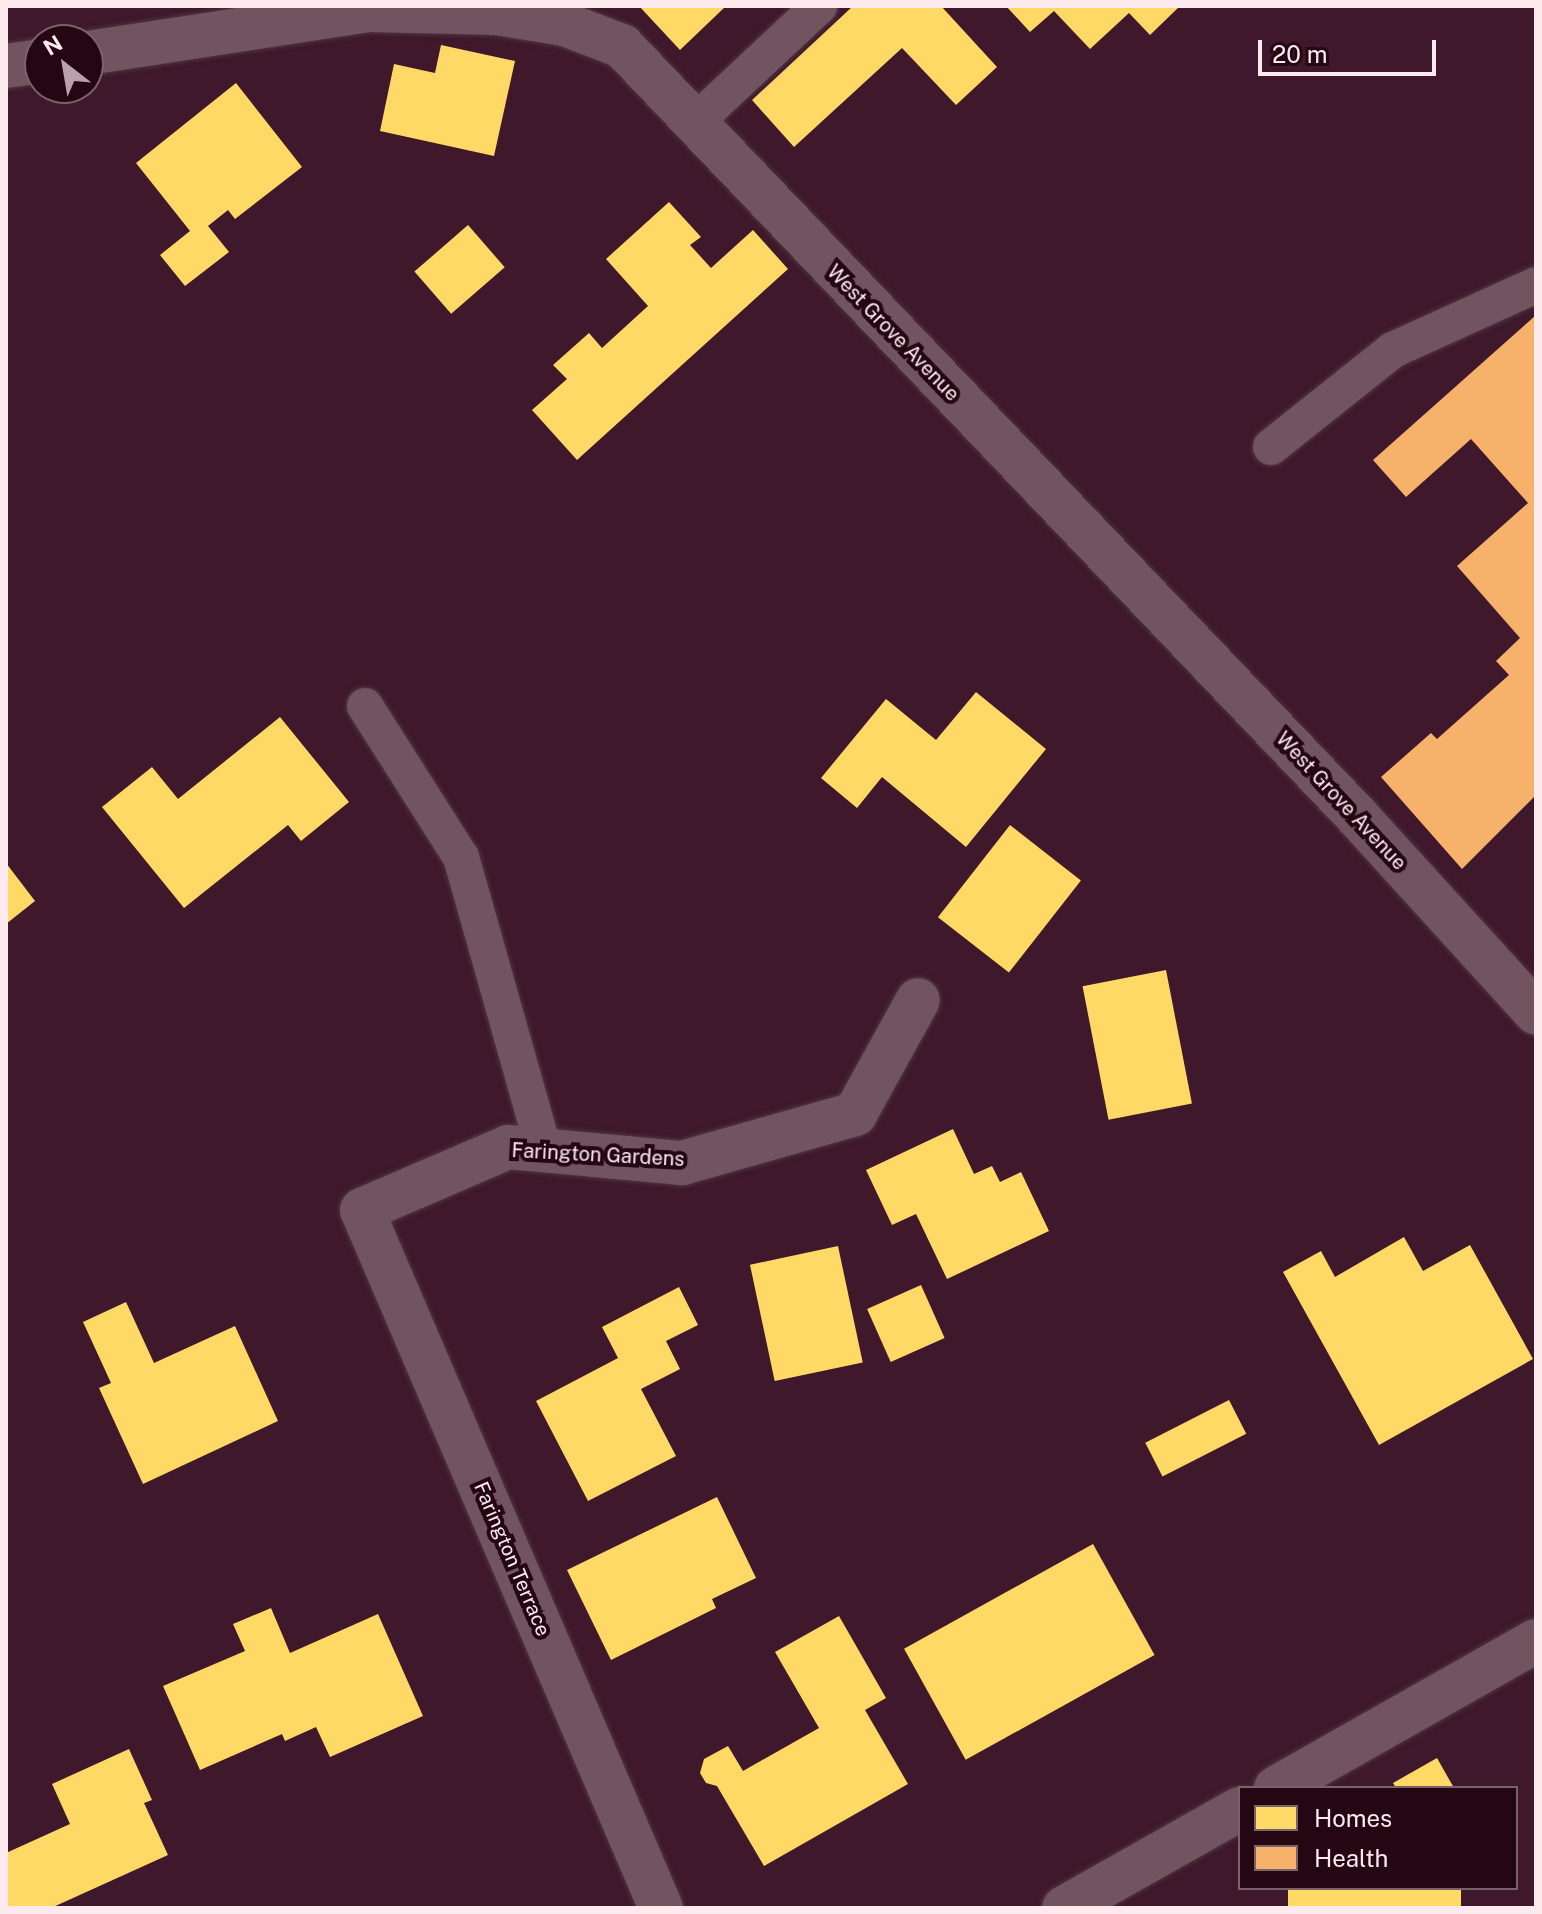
<!DOCTYPE html>
<html>
<head>
<meta charset="utf-8">
<style>
	body { margin:0 }
	#map { position:relative; width:1542px; height:1914px; overflow:hidden; background:#3f182b; font-family:"Public Sans",sans-serif }
	div>[style] { position:absolute }
	.homes>* { inset:0; background:#ffd966; transform-origin:0 0 }
	.health>* { inset:0; background:#f6b26b }
	.roads { filter:drop-shadow(0 0 2px #4e3540) drop-shadow(0 0 2px #4e3540) }
	.service>* { height:36px; margin:-18px; padding:0 18px; transform-origin:18px; border-radius:18px; background:#725360 }
	.minor>* { height:44px; margin:-22px; padding:0 22px; transform-origin:22px; border-radius:22px; background:#725360 }
	.tertiary>* { height:44px; margin:-22px; padding:0 22px; transform-origin:22px; border-radius:22px; background:#725360 }
	span { translate:-50% -50%; white-space:nowrap; text-align:center; line-height:1.15; -webkit-text-stroke:8px #240713; paint-order:stroke }
	.street-label { font-size:20px; color:#fceaef }
	.frame { position:absolute; inset:0; border:8px solid #fceaef; pointer-events:none }
	.legend { position:absolute; left:1238px; top:1786px; width:280px; height:104px; box-sizing:border-box; background:#240713; border:2px solid #7a626b; margin:0; padding:10px 14px; list-style:none; font-size:24px; color:#fceaef }
	.legend li { display:flex; align-items:center; gap:16px; height:40px }
	.legend b { width:40px; border:2px solid #7a626b }
	.north { position:absolute; left:24px; top:24px; width:80px; height:80px; box-sizing:border-box; background:#240713; border:2px solid #7a626b; border-radius:50%; rotate:329deg; font-size:22px; font-weight:700; line-height:32px; text-align:center; color:#fceaef }
	.north::after { content:''; display:block; margin:auto; width:28px; height:36px; background:#baa0aa; clip-path:polygon(50% 0,100% 100%,50% 72%,0 100%) }
	.scale { position:absolute; left:1258px; top:40px; width:178px; height:36px; box-sizing:border-box; border:4px solid #fceaef; border-top:0; padding-left:10px; font-size:24px; line-height:28px; white-space:nowrap; color:#fceaef; -webkit-text-stroke:6px #240713; paint-order:stroke }
</style>
</head>
<body>
<div id="map">
	<div class="homes">
		<i style="clip-path:polygon(639px 6px,726px 6px,680px 50px)"></i>
		<i style="clip-path:polygon(853px 6px,941px 6px,997px 67px,956px 105px,902px 48px,794px 147px,752px 100px)"></i>
		<i style="clip-path:polygon(1006px 6px,1180px 6px,1150px 35px,1129px 13px,1090px 49px,1054px 11px,1030px 32px)"></i>
		<i style="clip-path:polygon(441px 45px,515px 61px,494px 156px,380px 131px,394px 64px,435px 73px)"></i>
		<i style="clip-path:polygon(236px 83px,302px 167px,235px 219px,228px 210px,208px 226px,229px 252px,185px 286px,160px 255px,190px 231px,136px 163px)"></i>
		<i style="clip-path:polygon(669px 202px,701px 237px,690px 245px,711px 268px,753px 230px,788px 269px,577px 460px,532px 410px,567px 379px,553px 365px,589px 333px,602px 348px,648px 306px,606px 259px)"></i>
		<i style="left:468px;top:225px;width:56px;height:71px;rotate:49deg"></i>
		<i style="clip-path:polygon(976px 692px,1046px 749px,966px 847px,882px 777px,857px 808px,821px 778px,886px 699px,936px 740px)"></i>
		<i style="clip-path:polygon(280px 717px,349px 802px,301px 841px,288px 825px,184px 908px,102px 807px,152px 767px,178px 799px)"></i>
		<i style="left:1010px;top:825px;width:90px;height:117px;rotate:38deg"></i>
		<i style="clip-path:polygon(6px 863px,35px 901px,6px 924px)"></i>
		<i style="left:1166px;top:970px;width:136px;height:85px;rotate:79deg"></i>
		<i style="clip-path:polygon(953px 1129px,974px 1174px,992px 1166px,1000px 1182px,1021px 1172px,1049px 1231px,947px 1279px,916px 1214px,892px 1225px,866px 1170px)"></i>
		<i style="clip-path:polygon(1404px 1237px,1423px 1271px,1470px 1245px,1533px 1359px,1379px 1445px,1283px 1272px,1321px 1251px,1335px 1277px)"></i>
		<i style="left:838px;top:1246px;width:119px;height:90px;rotate:78deg"></i>
		<i style="left:921px;top:1285px;width:58px;height:59px;rotate:66deg"></i>
		<i style="clip-path:polygon(679px 1287px,698px 1325px,666px 1341px,680px 1369px,641px 1389px,676px 1456px,588px 1501px,536px 1401px,618px 1358px,602px 1327px)"></i>
		<i style="clip-path:polygon(126px 1302px,154px 1363px,235px 1326px,278px 1421px,143px 1484px,99px 1388px,111px 1383px,83px 1322px)"></i>
		<i style="left:1229px;top:1400px;width:38px;height:94px;rotate:63deg"></i>
		<i style="clip-path:polygon(717px 1497px,756px 1578px,712px 1599px,716px 1608px,611px 1660px,567px 1570px)"></i>
		<i style="left:1093px;top:1544px;width:127px;height:216px;rotate:61deg"></i>
		<i style="clip-path:polygon(271px 1608px,290px 1653px,378px 1614px,423px 1716px,330px 1757px,316px 1727px,285px 1741px,282px 1734px,200px 1770px,163px 1686px,245px 1651px,233px 1624px)"></i>
		<i style="clip-path:polygon(839px 1616px,886px 1698px,865px 1710px,908px 1784px,764px 1866px,717px 1786px,706px 1783px,700px 1773px,704px 1759px,728px 1746px,743px 1771px,819px 1728px,775px 1652px)"></i>
		<i style="clip-path:polygon(129px 1749px,152px 1800px,144px 1803px,168px 1855px,51px 1908px,6px 1908px,6px 1853px,70px 1824px,52px 1784px)"></i>
		<i style="clip-path:polygon(1437px 1758px,1454px 1788px,1396px 1788px,1393px 1783px)"></i>
		<i style="left:1288px;top:1888px;width:173px;height:23px"></i>
	</div>
	<div class="health">
		<i style="clip-path:polygon(1536px 315px,1536px 795px,1462px 869px,1381px 777px,1431px 733px,1437px 739px,1509px 675px,1496px 661px,1520px 638px,1457px 566px,1528px 503px,1471px 439px,1406px 497px,1373px 460px)"></i>
	</div>
	<div class="roads">
		<div class="service">
			<i style="left:693px;top:124px;width:173px;rotate:-43.1deg"></i>
			<i style="left:1271px;top:447px;width:156px;rotate:-38.5deg"></i>
			<i style="left:1393px;top:350px;width:157px;rotate:-24.4deg"></i>
			<i style="left:365px;top:706px;width:179px;rotate:57.6deg"></i>
			<i style="left:461px;top:857px;width:305px;rotate:74.2deg"></i>
		</div>
		<div class="minor">
			<i style="left:88px;top:53px;width:284px;rotate:-8.7deg"></i>
			<i style="left:369px;top:10px;width:127px;rotate:1.4deg"></i>
			<i style="left:496px;top:13px;width:69px;rotate:9.2deg"></i>
			<i style="left:564px;top:24px;width:62px;rotate:20.8deg"></i>
			<i style="left:622px;top:46px;width:1064px;rotate:46.33deg"></i>
			<i style="left:1357px;top:816px;width:266px;rotate:47.7deg"></i>
			<i style="left:6px;top:66px;width:34px;rotate:-8deg"></i>
			<i style="left:661px;top:1908px;width:759px;rotate:-113.19deg"></i>
			<i style="left:362px;top:1210px;width:159px;rotate:-23.3deg"></i>
			<i style="left:508px;top:1147px;width:175px;rotate:5.3deg"></i>
			<i style="left:682px;top:1163px;width:180px;rotate:-15.8deg"></i>
			<i style="left:855px;top:1114px;width:130px;rotate:-61.1deg"></i>
		</div>
		<div class="tertiary">
			<i style="left:1276px;top:1788px;width:299px;rotate:-29.5deg"></i>
			<i style="left:1064px;top:1908px;width:202px;rotate:-29.4deg"></i>
		</div>
	</div>
	<div class="street-label">
		<span style="left:893px;top:333px;rotate:46deg">West Grove Avenue</span>
		<span style="left:1341px;top:801px;rotate:47deg">West Grove Avenue</span>
		<span style="left:598px;top:1155px;rotate:3deg">Farington Gardens</span>
		<span style="left:512px;top:1559px;rotate:67deg">Farington Terrace</span>
	</div>
	<div class="frame"></div>
	<ul class="legend">
	<li><b style="height:22px;background:#ffd966"></b>Homes</li>
	<li><b style="height:22px;background:#f6b26b"></b>Health</li>
	</ul>
	<div class="north">N</div>
	<div class="scale">20 m</div>
</div>
</body>
</html>
